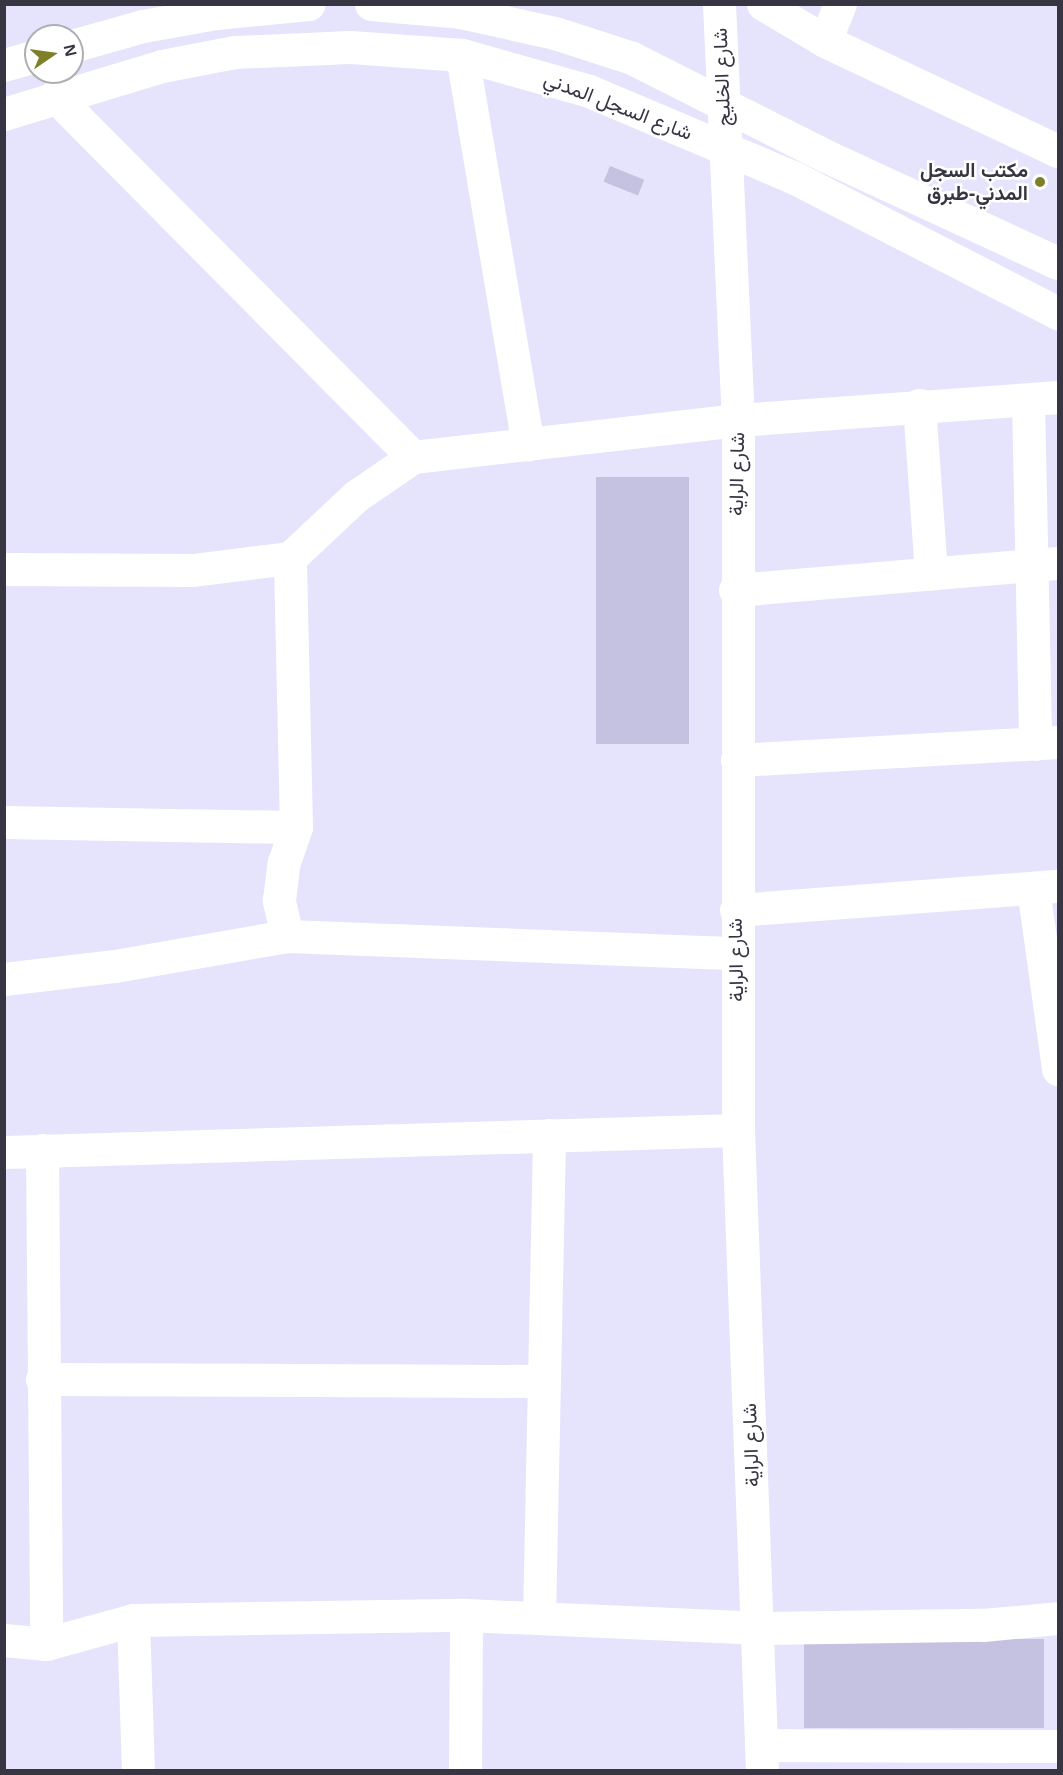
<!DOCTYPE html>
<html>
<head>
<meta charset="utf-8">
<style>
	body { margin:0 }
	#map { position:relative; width:1063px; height:1775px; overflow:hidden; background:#e6e3fc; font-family:Helvetica,Vazirmatn,sans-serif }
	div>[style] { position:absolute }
	.building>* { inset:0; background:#c5c1e0; transform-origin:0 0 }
	.street>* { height:33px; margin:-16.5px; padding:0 16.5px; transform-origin:16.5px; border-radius:16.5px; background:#fff }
	.secondary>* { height:33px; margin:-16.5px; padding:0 16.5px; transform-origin:16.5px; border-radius:16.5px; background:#fff }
	.dots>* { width:16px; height:16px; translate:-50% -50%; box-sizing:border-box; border:3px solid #fff; border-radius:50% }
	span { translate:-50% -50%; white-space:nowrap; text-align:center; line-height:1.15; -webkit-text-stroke:5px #fff; paint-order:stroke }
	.street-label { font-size:20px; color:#373542 }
	.poi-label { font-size:20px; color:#373542; font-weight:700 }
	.right { translate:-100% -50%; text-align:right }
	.frame { position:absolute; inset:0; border:6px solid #373542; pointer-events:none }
	.north { position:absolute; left:24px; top:24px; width:60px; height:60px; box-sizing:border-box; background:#fff; border:2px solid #afaeb3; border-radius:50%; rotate:77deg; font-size:16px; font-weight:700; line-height:24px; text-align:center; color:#373542 }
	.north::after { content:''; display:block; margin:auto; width:21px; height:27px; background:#7d7f29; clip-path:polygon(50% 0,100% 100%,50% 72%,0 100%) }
</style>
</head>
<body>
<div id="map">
	<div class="building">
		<i style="left:610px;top:166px;width:37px;height:17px;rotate:22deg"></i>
		<i style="left:596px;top:477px;width:93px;height:267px"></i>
		<i style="left:804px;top:1639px;width:240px;height:89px"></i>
	</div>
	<div class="street">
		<i style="left:719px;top:4px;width:416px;rotate:87.4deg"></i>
		<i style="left:738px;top:420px;width:710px;rotate:90deg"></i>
		<i style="left:738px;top:1130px;width:640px;rotate:87.85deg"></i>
		<i style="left:763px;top:4px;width:72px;rotate:30.8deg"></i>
		<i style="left:825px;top:41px;width:258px;rotate:25.3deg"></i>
		<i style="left:825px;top:41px;width:40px;rotate:-68deg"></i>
		<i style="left:462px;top:55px;width:395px;rotate:80.4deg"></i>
		<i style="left:55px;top:96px;width:508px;rotate:45.24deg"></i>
		<i style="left:1028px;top:400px;width:344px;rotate:88.8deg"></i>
		<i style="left:919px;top:405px;width:169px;rotate:85.9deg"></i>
		<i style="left:4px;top:569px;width:189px;rotate:0.3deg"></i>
		<i style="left:193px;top:570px;width:98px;rotate:-7.1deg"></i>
		<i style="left:290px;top:558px;width:91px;rotate:-43.2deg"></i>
		<i style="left:356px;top:496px;width:69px;rotate:-34.4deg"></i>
		<i style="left:413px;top:457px;width:327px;rotate:-6.5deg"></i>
		<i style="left:738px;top:420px;width:321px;rotate:-4.1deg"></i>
		<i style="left:735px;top:590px;width:324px;rotate:-4.8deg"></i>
		<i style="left:737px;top:760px;width:322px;rotate:-3.2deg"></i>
		<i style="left:4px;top:822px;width:292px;rotate:1deg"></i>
		<i style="left:1033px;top:888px;width:183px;rotate:82.1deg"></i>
		<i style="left:736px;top:910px;width:323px;rotate:-4.3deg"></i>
		<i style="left:287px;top:936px;width:37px;rotate:-103deg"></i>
		<i style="left:279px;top:900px;width:38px;rotate:-83deg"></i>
		<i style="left:284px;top:862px;width:37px;rotate:-71deg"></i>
		<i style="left:296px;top:827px;width:269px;rotate:-91.3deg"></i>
		<i style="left:4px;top:979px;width:112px;rotate:-6.7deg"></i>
		<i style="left:115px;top:966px;width:175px;rotate:-9.9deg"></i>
		<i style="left:287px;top:936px;width:449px;rotate:2.2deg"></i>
		<i style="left:42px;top:1150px;width:494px;rotate:89.5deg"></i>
		<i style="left:4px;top:1152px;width:734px;rotate:-1.72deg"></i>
		<i style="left:42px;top:1379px;width:502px;rotate:0.23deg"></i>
		<i style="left:539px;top:1618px;width:483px;rotate:-88.8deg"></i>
		<i style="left:133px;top:1620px;width:150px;rotate:88.1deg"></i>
		<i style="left:4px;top:1640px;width:42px;rotate:5.4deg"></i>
		<i style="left:46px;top:1644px;width:90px;rotate:-15.4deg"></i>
		<i style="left:133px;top:1620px;width:333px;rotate:-0.9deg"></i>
		<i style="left:466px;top:1615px;width:292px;rotate:2.5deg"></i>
		<i style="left:758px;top:1628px;width:225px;rotate:-0.8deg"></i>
		<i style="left:983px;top:1625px;width:75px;rotate:-5.3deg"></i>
		<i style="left:761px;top:1745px;width:297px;rotate:0.2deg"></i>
		<i style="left:465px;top:1770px;width:155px;rotate:-89.6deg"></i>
	</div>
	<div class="secondary">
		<i style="left:371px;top:4px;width:89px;rotate:5.1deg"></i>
		<i style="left:460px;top:12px;width:97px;rotate:12.5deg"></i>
		<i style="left:555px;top:33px;width:81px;rotate:18deg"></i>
		<i style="left:632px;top:58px;width:217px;rotate:26.8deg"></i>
		<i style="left:826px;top:156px;width:255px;rotate:24.8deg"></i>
		<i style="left:72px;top:46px;width:74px;rotate:-15.7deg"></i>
		<i style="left:143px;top:26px;width:74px;rotate:-10.1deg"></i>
		<i style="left:216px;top:13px;width:93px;rotate:-5.5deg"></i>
		<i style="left:4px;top:65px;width:33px;rotate:-16deg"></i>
		<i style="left:4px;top:114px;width:165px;rotate:-16.9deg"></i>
		<i style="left:162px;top:66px;width:74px;rotate:-10.9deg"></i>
		<i style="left:235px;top:52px;width:115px;rotate:-2.5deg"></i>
		<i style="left:350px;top:47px;width:112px;rotate:4.1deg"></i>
		<i style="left:462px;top:55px;width:132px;rotate:15.8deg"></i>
		<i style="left:589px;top:91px;width:221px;rotate:22.9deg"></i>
		<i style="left:793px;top:177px;width:298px;rotate:27.2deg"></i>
	</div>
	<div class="dots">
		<i style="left:1040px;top:182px;background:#7d7f29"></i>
	</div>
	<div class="street-label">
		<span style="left:722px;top:77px;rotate:-92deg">شارع الخليج</span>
		<span style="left:618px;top:106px;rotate:21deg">شارع السجل المدني</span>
		<span style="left:737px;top:474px;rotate:-89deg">شارع الراية</span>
		<span style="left:736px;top:960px;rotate:-91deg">شارع الراية</span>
		<span style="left:751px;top:1445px;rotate:-92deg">شارع الراية</span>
	</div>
	<div class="poi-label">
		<span class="right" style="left:1028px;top:182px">مكتب السجل<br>المدني-طبرق</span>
	</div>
	<div class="frame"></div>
	<div class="north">N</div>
</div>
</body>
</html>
